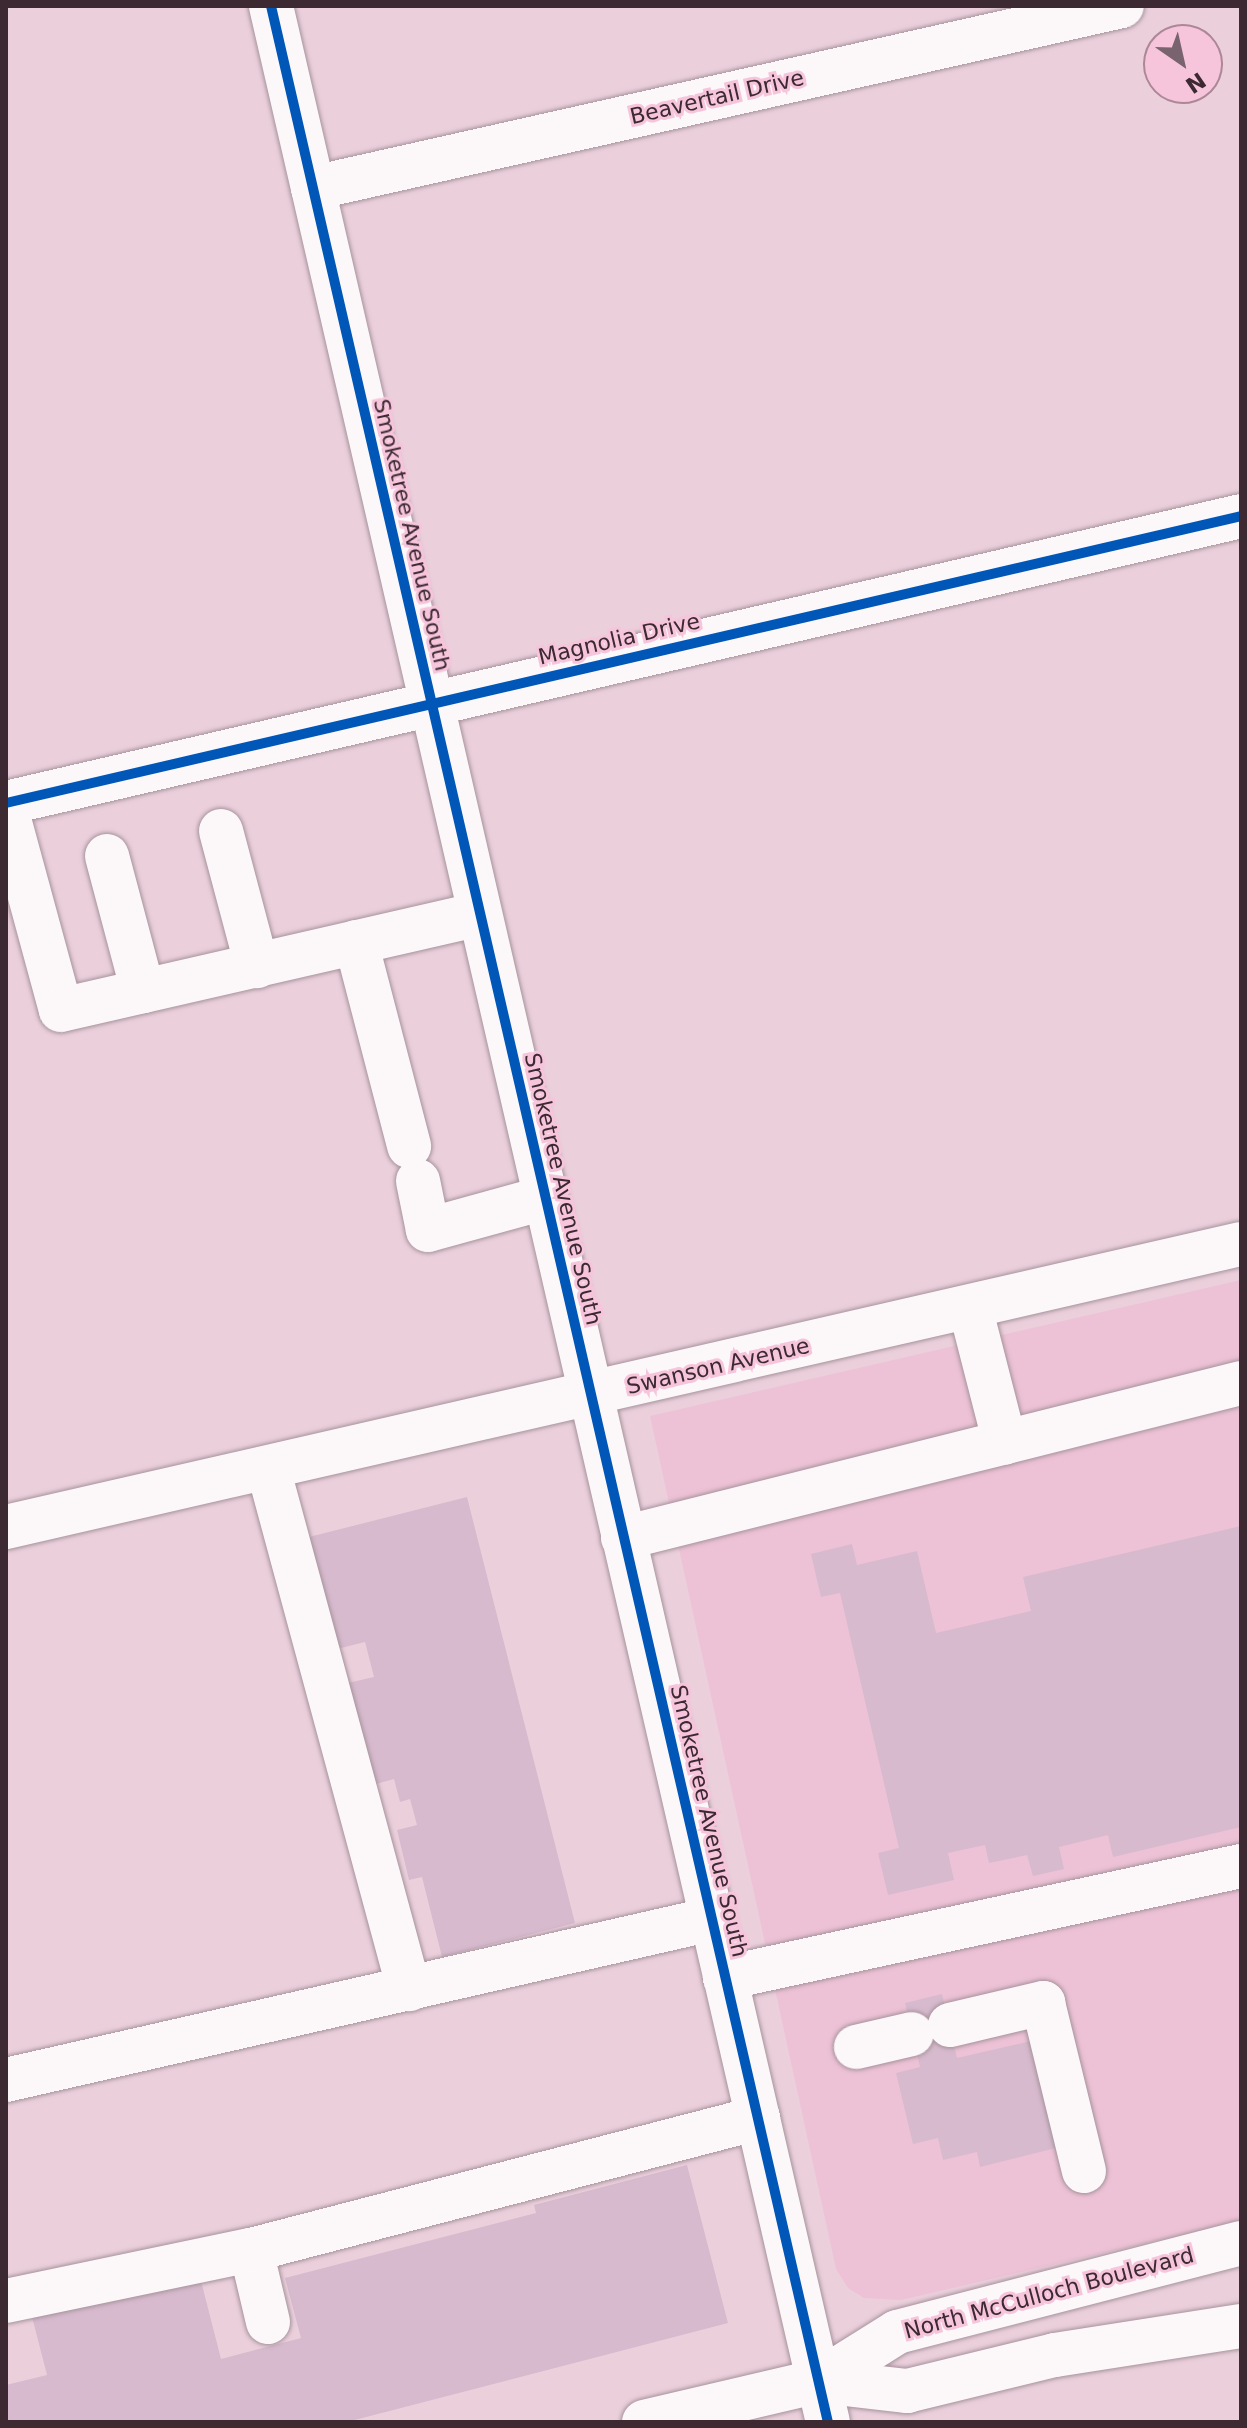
<!DOCTYPE html>
<html>
<head>
<meta charset="utf-8">
<style>
	body { margin:0 }
	#map { position:relative; width:1247px; height:2428px; overflow:hidden; background:#ebd0dc; font-family:"DejaVu Sans",sans-serif }
	div>[style] { position:absolute }
	.built>* { inset:0; background:#edc2d6 }
	.building>* { inset:0; background:#d7bace }
	.roads { filter:drop-shadow(0 0 2px #a7939c) drop-shadow(0 0 2px #a7939c) }
	.minor>* { height:44px; margin:-22px; padding:0 22px; transform-origin:22px; border-radius:22px; background:#fcf8fa }
	.major>* { height:44px; margin:-22px; padding:0 22px; transform-origin:22px; border-radius:22px; background:#fcf8fa }
	.cycleway>* { height:10px; margin:-5px; padding:0 5px; transform-origin:5px; border-radius:5px; background:#0057b8 }
	span { translate:-50% -50%; white-space:nowrap; text-align:center; line-height:1.15; -webkit-text-stroke:6px #f6c5db; paint-order:stroke }
	.street-label { font-size:22px; color:#3c2932 }
	.frame { position:absolute; inset:0; border:8px solid #3c2932; pointer-events:none }
	.north { position:absolute; left:1143px; top:24px; width:80px; height:80px; box-sizing:border-box; background:#f6c5db; border:2px solid #ac8797; border-radius:50%; rotate:146deg; font-size:22px; font-weight:700; line-height:32px; text-align:center; color:#3c2932 }
	.north::after { content:''; display:block; margin:auto; width:28px; height:36px; background:#79636e; clip-path:polygon(50% 0,100% 100%,50% 72%,0 100%) }
</style>
</head>
<body>
<div id="map">
	<div class="built">
		<i style="clip-path:polygon(1241px 1280px,1241px 2221px,901px 2300px,864px 2298px,848px 2288px,836px 2269px,650px 1416px)"></i>
	</div>
	<div class="building">
		<i style="clip-path:polygon(467px 1497px,575px 1923px,442px 1957px,422px 1877px,409px 1880px,397px 1830px,417px 1825px,410px 1799px,400px 1802px,394px 1779px,369px 1786px,343px 1684px,374px 1677px,365px 1642px,337px 1649px,309px 1537px)"></i>
		<i style="clip-path:polygon(1241px 1526px,1241px 1827px,1113px 1857px,1108px 1835px,1059px 1847px,1064px 1869px,1033px 1876px,1027px 1855px,989px 1863px,985px 1845px,948px 1853px,954px 1880px,888px 1895px,878px 1853px,899px 1848px,840px 1593px,821px 1597px,811px 1554px,852px 1544px,857px 1565px,917px 1551px,936px 1633px,1031px 1611px,1023px 1577px)"></i>
		<i style="clip-path:polygon(942px 1994px,957px 2058px,1031px 2041px,1056px 2148px,980px 2167px,977px 2152px,943px 2160px,938px 2138px,913px 2144px,896px 2073px,920px 2067px,905px 2003px)"></i>
		<i style="clip-path:polygon(687px 2165px,728px 2323px,347px 2422px,6px 2422px,6px 2385px,47px 2375px,32px 2317px,199px 2273px,221px 2359px,301px 2338px,285px 2278px,536px 2213px,534px 2205px)"></i>
	</div>
	<div class="roads">
		<div class="minor">
			<i style="left:271px;top:6px;width:2479px;rotate:77.02deg"></i>
			<i style="left:313px;top:188px;width:829px;rotate:-12.68deg"></i>
			<i style="left:6px;top:803px;width:1268px;rotate:-13.08deg"></i>
			<i style="left:6px;top:808px;width:209px;rotate:74.8deg"></i>
			<i style="left:61px;top:1010px;width:429px;rotate:-12.9deg"></i>
			<i style="left:221px;top:831px;width:140px;rotate:75.1deg"></i>
			<i style="left:107px;top:856px;width:140px;rotate:75.1deg"></i>
			<i style="left:356px;top:942px;width:211px;rotate:75.4deg"></i>
			<i style="left:418px;top:1181px;width:50px;rotate:78.5deg"></i>
			<i style="left:428px;top:1230px;width:120px;rotate:-15.4deg"></i>
			<i style="left:970px;top:1307px;width:140px;rotate:75.6deg"></i>
			<i style="left:268px;top:1468px;width:540px;rotate:74.86deg"></i>
			<i style="left:6px;top:1527px;width:1267px;rotate:-12.91deg"></i>
			<i style="left:623px;top:1538px;width:637px;rotate:-14.08deg"></i>
			<i style="left:725px;top:1978px;width:528px;rotate:-12.25deg"></i>
			<i style="left:950px;top:2025px;width:96px;rotate:-13.3deg"></i>
			<i style="left:1043px;top:2003px;width:173px;rotate:76.3deg"></i>
			<i style="left:856px;top:2047px;width:57px;rotate:-13.1deg"></i>
			<i style="left:6px;top:2080px;width:724px;rotate:-12.85deg"></i>
			<i style="left:251px;top:2250px;width:74px;rotate:76.7deg"></i>
			<i style="left:6px;top:2301px;width:250px;rotate:-11.8deg"></i>
			<i style="left:251px;top:2250px;width:524px;rotate:-14.59deg"></i>
		</div>
		<div class="major">
			<i style="left:819px;top:2381px;width:89px;rotate:6.5deg"></i>
			<i style="left:907px;top:2391px;width:152px;rotate:-13.7deg"></i>
			<i style="left:1055px;top:2355px;width:188px;rotate:-8.9deg"></i>
			<i style="left:644px;top:2422px;width:180px;rotate:-13.2deg"></i>
			<i style="left:819px;top:2381px;width:92px;rotate:-32.1deg"></i>
			<i style="left:897px;top:2332px;width:355px;rotate:-14.5deg"></i>
		</div>
	</div>
	<div class="cycleway">
		<i style="left:271px;top:6px;width:2479px;rotate:77.02deg"></i>
		<i style="left:6px;top:803px;width:1268px;rotate:-13.08deg"></i>
	</div>
	<div class="street-label">
		<span style="left:717px;top:97px;rotate:-13deg">Beavertail Drive</span>
		<span style="left:412px;top:535px;rotate:77deg">Smoketree Avenue South</span>
		<span style="left:619px;top:639px;rotate:-13deg">Magnolia Drive</span>
		<span style="left:563px;top:1189px;rotate:77deg">Smoketree Avenue South</span>
		<span style="left:718px;top:1366px;rotate:-13deg">Swanson Avenue</span>
		<span style="left:709px;top:1821px;rotate:77deg">Smoketree Avenue South</span>
		<span style="left:1049px;top:2293px;rotate:-15deg">North McCulloch Boulevard</span>
	</div>
	<div class="frame"></div>
	<div class="north">N</div>
</div>
</body>
</html>
